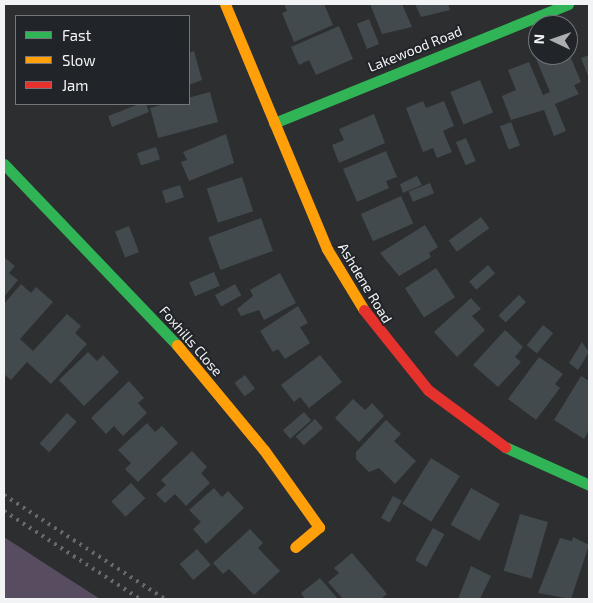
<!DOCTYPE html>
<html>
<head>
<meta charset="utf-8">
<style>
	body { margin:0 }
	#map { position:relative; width:593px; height:603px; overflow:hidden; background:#2c2e30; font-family:"Exo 2",sans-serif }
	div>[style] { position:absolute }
	.green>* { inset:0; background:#574c60 }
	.building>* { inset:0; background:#424a4d; transform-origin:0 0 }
	.fast>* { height:11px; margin:-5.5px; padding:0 5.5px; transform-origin:5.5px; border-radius:5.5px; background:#30b455 }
	.slow>* { height:11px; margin:-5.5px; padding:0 5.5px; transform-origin:5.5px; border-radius:5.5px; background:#ff9f0a }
	.jam>* { height:11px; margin:-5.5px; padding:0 5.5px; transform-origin:5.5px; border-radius:5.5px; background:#e5322d }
	.rail>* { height:4px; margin-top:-2px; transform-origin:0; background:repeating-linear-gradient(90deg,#68696c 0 2.5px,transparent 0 7.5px) }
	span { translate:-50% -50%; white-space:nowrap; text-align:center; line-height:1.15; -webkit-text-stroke:4px #212428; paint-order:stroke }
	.street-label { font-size:14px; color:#f1f3f5 }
	.frame { position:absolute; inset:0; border:5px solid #f1f3f5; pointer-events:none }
	.legend { position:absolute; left:15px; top:15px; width:175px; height:90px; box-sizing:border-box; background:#212428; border:1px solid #74777a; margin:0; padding:6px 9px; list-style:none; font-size:15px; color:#f1f3f5 }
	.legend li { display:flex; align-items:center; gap:10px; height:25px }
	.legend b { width:25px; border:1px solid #74777a }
	.north { position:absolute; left:528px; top:15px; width:50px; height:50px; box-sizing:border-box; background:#212428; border:1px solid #74777a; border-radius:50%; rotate:273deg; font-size:14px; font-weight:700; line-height:20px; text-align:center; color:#f1f3f5 }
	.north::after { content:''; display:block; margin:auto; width:18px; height:22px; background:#acaeb0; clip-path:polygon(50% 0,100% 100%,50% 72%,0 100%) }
</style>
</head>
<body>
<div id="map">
	<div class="green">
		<i style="clip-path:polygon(4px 537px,58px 572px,100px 599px,4px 599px)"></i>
	</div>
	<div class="building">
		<i style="clip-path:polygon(284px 4px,324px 4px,333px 25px,294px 42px,282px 13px,287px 11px)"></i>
		<i style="clip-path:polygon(370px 4px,402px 4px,412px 27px,382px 34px)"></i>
		<i style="clip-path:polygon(415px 4px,448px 4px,450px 10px,421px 17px)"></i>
		<i style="left:369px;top:19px;width:27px;height:13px;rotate:68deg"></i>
		<i style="clip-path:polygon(339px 26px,353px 59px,316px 75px,309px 60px,299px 65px,291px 47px)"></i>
		<i style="clip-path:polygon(194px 51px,202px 80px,189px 85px,189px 53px)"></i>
		<i style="clip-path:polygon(568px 51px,581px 82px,574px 85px,579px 94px,555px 104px,566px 131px,554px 136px,544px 110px,511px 120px,502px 96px,516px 90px,508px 70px,529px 62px,543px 95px,550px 92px,535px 56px,568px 55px)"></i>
		<i style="clip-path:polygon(589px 55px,589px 78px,581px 58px)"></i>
		<i style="left:480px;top:80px;width:35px;height:32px;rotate:68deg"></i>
		<i style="left:210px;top:92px;width:31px;height:62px;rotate:75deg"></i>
		<i style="clip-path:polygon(423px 101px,426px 108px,444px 101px,454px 126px,443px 131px,452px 152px,437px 158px,433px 148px,423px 152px,406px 108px)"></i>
		<i style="clip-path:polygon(139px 104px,146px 104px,149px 112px,112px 127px,108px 116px)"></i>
		<i style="clip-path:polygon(374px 114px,385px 143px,339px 163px,332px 145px,344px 140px,339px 129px)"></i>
		<i style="left:511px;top:122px;width:25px;height:12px;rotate:69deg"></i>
		<i style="clip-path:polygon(226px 134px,234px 163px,189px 181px,181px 162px,187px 160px,183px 152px)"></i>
		<i style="left:466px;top:138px;width:25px;height:11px;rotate:67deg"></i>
		<i style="left:156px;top:147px;width:13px;height:20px;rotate:72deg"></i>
		<i style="clip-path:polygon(386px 151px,397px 177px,386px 181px,389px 188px,357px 202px,343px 169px)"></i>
		<i style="clip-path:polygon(417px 176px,422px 185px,403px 193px,400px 184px)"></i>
		<i style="left:242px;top:177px;width:36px;height:37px;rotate:72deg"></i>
		<i style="left:430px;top:183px;width:11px;height:23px;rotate:68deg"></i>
		<i style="left:180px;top:185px;width:13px;height:19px;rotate:72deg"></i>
		<i style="left:401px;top:196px;width:30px;height:44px;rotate:66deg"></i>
		<i style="left:481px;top:217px;width:14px;height:40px;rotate:54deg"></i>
		<i style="left:261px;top:218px;width:35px;height:56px;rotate:70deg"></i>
		<i style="clip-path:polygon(425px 225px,438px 247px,429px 253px,431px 257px,399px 276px,380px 253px)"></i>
		<i style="left:129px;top:226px;width:28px;height:15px;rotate:69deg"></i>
		<i style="clip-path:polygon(4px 257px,15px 266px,9px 273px,18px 280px,4px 297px)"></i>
		<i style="left:488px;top:265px;width:11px;height:25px;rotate:49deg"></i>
		<i style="left:436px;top:268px;width:35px;height:37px;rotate:57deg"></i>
		<i style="left:214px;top:272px;width:15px;height:27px;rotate:67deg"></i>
		<i style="clip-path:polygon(280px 273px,296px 303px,264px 320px,259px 310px,241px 316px,237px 309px,253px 296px,250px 290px)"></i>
		<i style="clip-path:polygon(21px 284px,31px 293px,36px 287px,53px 302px,20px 339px,33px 351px,67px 314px,81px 326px,75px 333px,87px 344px,51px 384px,27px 362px,11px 380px,4px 374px,4px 304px)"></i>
		<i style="left:235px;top:284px;width:13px;height:23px;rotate:61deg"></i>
		<i style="left:519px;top:295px;width:10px;height:29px;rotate:45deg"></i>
		<i style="clip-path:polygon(471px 298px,481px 309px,472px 316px,485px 330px,457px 357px,434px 332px)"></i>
		<i style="clip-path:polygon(298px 306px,308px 323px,300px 327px,310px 343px,285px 359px,278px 349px,273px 352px,260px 331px)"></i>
		<i style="left:543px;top:325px;width:13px;height:26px;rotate:39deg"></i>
		<i style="clip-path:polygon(505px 330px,523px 347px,515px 357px,521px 362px,498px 387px,473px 365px)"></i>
		<i style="clip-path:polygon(582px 342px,589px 352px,578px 370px,569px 363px)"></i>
		<i style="clip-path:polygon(88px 352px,97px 361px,103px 355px,119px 372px,84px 406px,59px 380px)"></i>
		<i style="clip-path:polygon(320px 355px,342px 382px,309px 408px,300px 397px,294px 402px,281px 385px)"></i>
		<i style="clip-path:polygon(539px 357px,563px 374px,555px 384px,560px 388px,536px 420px,508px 399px)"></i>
		<i style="left:245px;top:375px;width:17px;height:13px;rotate:54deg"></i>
		<i style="clip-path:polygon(581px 376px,589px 381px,589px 430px,584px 439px,554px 420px)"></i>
		<i style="clip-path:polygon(129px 381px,144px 398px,138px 403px,147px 413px,123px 436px,114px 426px,106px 434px,91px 418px)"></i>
		<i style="clip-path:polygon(353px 399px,365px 410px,372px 403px,384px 416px,359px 442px,335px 418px)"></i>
		<i style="left:304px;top:412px;width:11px;height:28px;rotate:49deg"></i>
		<i style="left:67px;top:413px;width:13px;height:41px;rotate:42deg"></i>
		<i style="left:315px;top:419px;width:12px;height:26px;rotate:48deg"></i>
		<i style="clip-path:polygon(386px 420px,401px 434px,394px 441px,416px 461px,395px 484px,379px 468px,369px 472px,356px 459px,356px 452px)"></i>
		<i style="clip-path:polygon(147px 423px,155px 432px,162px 426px,178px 443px,138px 482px,125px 469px,131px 463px,118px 450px)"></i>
		<i style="clip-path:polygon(192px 451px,207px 467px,201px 473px,210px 483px,186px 506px,175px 494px,165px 503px,156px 494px,166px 485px,161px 480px)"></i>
		<i style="left:431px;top:458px;width:34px;height:54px;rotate:32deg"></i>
		<i style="left:131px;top:483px;width:21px;height:27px;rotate:47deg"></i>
		<i style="clip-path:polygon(214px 488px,222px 497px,228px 491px,244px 508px,206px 544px,193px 529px,201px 522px,189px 510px)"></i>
		<i style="left:471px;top:488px;width:33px;height:42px;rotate:29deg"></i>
		<i style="left:393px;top:496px;width:10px;height:25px;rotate:29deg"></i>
		<i style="left:520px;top:514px;width:29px;height:59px;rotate:16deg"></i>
		<i style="left:433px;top:528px;width:13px;height:37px;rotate:29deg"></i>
		<i style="clip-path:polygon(250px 529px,263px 543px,258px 548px,280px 571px,254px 595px,229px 569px,223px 574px,213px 563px)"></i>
		<i style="clip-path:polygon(573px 537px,589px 545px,571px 599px,538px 593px,560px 538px,572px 541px)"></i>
		<i style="left:197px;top:549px;width:21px;height:23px;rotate:49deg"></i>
		<i style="clip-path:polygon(352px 553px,387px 594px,381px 599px,343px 599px,328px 582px,339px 573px,334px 568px)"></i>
		<i style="clip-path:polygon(471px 566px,491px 576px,480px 599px,458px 599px)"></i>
		<i style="clip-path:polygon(320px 578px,338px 599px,305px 599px,301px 593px)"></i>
	</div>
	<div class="fast">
		<i style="left:274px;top:123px;width:317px;rotate:-22deg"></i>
		<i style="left:4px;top:164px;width:250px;rotate:46.3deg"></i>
		<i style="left:505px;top:447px;width:92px;rotate:24.3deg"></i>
	</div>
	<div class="slow">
		<i style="left:225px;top:4px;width:265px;rotate:67.4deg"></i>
		<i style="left:327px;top:249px;width:71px;rotate:58.8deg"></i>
		<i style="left:177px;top:345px;width:136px;rotate:50.4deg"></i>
		<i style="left:264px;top:450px;width:95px;rotate:54.5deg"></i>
		<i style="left:319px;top:527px;width:31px;rotate:140deg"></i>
	</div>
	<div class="jam">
		<i style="left:364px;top:310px;width:102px;rotate:51.3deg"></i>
		<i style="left:428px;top:390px;width:96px;rotate:36.5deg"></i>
	</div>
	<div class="rail">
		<i style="left:4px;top:495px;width:192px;rotate:32.9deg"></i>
		<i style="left:4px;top:511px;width:162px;rotate:32.9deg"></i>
	</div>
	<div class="street-label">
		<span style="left:415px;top:49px;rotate:-22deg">Lakewood Road</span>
		<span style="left:365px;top:283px;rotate:59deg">Ashdene Road</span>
		<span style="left:191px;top:341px;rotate:49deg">Foxhills Close</span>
	</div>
	<div class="frame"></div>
	<ul class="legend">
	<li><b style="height:6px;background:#30b455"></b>Fast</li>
	<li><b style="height:6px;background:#ff9f0a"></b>Slow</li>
	<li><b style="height:6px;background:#e5322d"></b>Jam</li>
	</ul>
	<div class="north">N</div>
</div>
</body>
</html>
